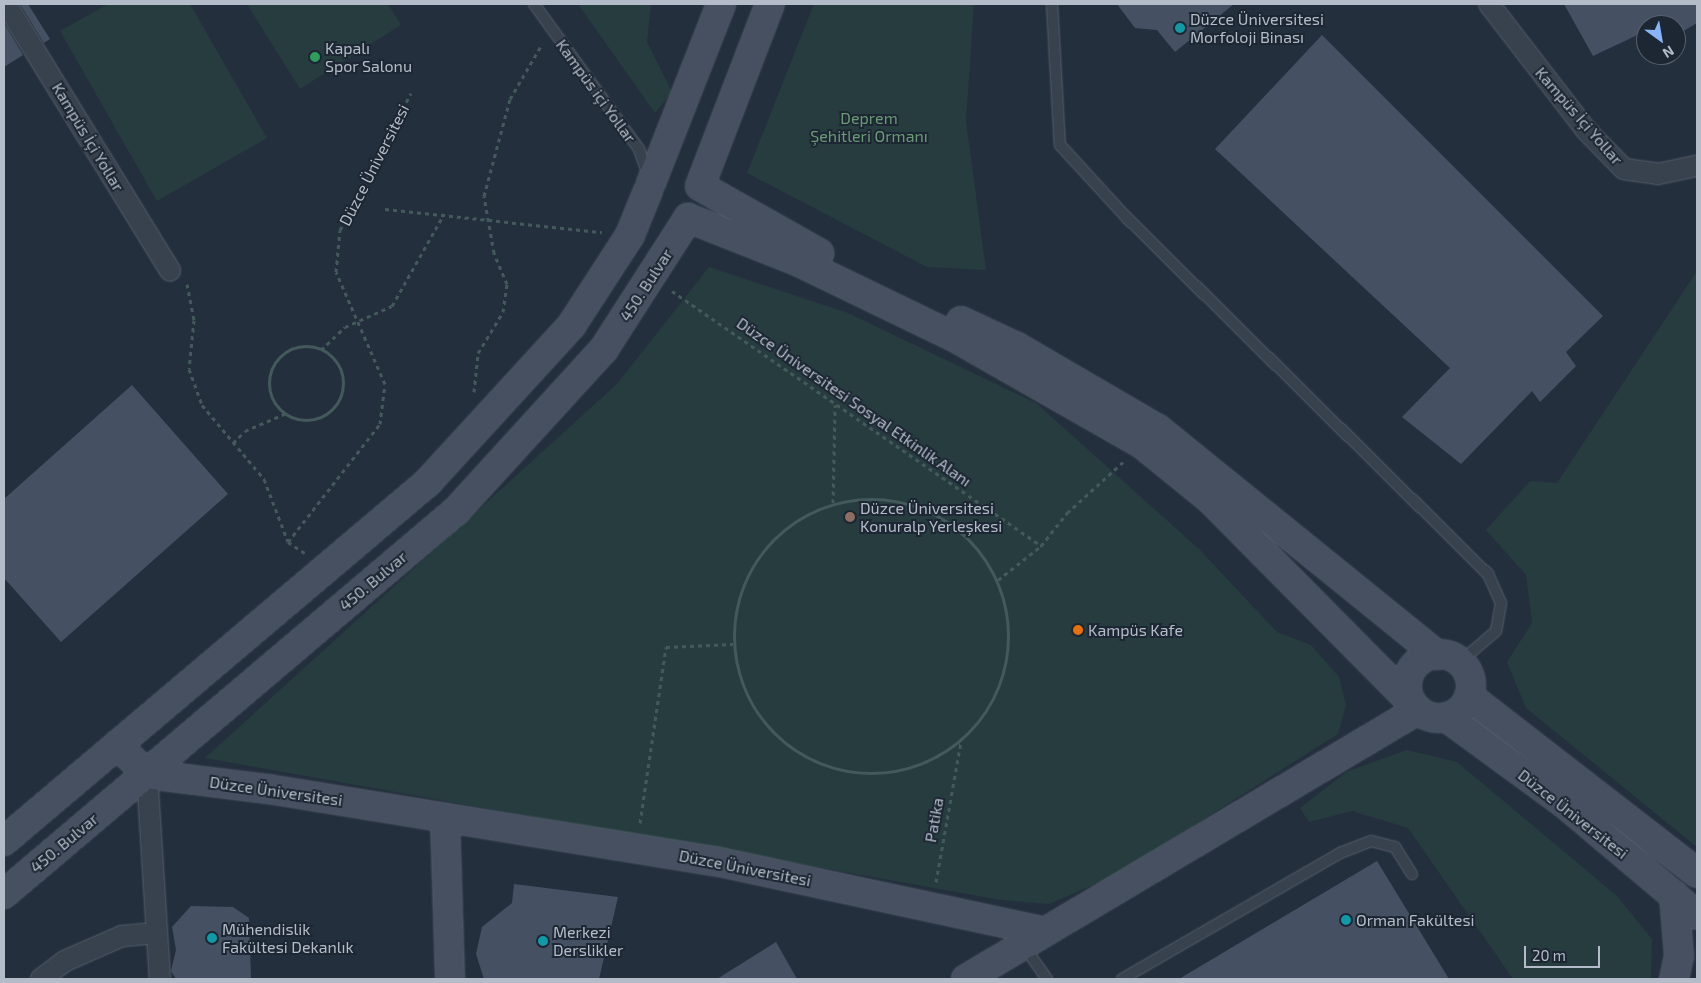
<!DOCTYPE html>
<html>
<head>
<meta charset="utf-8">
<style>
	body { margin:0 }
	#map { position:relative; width:1701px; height:983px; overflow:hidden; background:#242f3e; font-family:"Exo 2",sans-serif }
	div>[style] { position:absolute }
	.green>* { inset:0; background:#263c3f }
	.building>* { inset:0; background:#455162 }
	.path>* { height:3px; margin-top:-1.5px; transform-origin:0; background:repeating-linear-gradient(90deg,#44595c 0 4px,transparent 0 8px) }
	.path>.ring { margin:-1.5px; padding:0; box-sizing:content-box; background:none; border:3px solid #44595c; border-radius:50% }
	.roads { filter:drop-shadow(0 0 1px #565f6c) drop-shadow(0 0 1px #565f6c) }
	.lane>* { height:10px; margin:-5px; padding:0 5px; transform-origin:5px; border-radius:5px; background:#38414e }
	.street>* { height:20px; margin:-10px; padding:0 10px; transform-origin:10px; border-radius:10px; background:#38414e }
	.secondary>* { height:28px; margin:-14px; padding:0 14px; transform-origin:14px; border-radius:14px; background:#465061 }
	.secondary>.ring { margin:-14px; padding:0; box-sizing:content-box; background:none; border:28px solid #465061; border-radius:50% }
	.dots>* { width:14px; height:14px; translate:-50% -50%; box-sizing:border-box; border:2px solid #1d2633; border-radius:50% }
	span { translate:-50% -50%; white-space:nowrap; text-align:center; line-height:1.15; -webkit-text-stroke:4px #1d2633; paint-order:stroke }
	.poi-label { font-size:16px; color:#b4bcc9 }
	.left { translate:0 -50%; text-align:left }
	.street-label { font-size:16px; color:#b4bcc9 }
	.park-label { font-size:16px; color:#6b9a76 }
	.frame { position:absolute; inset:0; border:5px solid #b4bcc9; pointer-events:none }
	.north { position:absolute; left:1636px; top:15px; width:50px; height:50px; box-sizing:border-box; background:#1d2633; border:1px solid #59626f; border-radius:50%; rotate:148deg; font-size:14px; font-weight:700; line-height:20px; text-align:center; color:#b4bcc9 }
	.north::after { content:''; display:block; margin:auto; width:18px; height:22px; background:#8ab4f8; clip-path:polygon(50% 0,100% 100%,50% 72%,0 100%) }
	.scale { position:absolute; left:1524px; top:946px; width:76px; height:22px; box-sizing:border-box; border:2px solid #b4bcc9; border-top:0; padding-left:6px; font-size:15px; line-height:18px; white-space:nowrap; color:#b4bcc9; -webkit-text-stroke:4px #1d2633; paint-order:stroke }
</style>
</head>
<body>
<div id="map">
	<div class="green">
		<i style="clip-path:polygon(108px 4px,190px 4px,267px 138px,157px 201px,60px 31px)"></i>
		<i style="clip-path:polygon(247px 4px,388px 4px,401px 25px,300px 89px)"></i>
		<i style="clip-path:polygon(578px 4px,651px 4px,647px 42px,672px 92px,655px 113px)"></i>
		<i style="clip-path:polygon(814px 4px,974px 4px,966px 121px,986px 270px,927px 267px,747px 173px)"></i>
		<i style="clip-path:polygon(709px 267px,848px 313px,1036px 403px,1199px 549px,1277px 632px,1311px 645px,1339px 677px,1346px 705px,1338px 734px,1114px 876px,1049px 904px,1001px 900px,205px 758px,617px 384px)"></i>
		<i style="clip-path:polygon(1697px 271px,1697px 847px,1526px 708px,1507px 662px,1532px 623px,1526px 575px,1486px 530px,1530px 481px,1557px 483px)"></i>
		<i style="clip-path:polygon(1407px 750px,1457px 762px,1617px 896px,1652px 939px,1651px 979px,1513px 979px,1408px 828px,1352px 811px,1309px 822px,1300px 808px,1348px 771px)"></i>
	</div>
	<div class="building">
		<i style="clip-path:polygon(20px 4px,28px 4px,50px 39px,44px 43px)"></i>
		<i style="clip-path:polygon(1117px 4px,1234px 4px,1175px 52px,1157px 30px,1135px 28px)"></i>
		<i style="clip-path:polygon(1564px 4px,1697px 4px,1697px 23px,1680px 33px,1671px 17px,1646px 25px,1646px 31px,1593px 56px)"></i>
		<i style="clip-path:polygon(4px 23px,23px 55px,4px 67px)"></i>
		<i style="clip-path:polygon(1322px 35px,1603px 316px,1566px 352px,1576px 366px,1540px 402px,1532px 391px,1461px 464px,1402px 417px,1450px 368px,1215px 149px)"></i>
		<i style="clip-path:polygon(132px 385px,228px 494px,61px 642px,4px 578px,4px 499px)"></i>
		<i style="clip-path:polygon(1377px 861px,1449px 979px,1179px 979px)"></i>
		<i style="clip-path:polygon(514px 884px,618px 897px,599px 979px,484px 979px,476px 954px,482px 927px,512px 903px)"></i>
		<i style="clip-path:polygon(191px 906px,233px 907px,249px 918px,251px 979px,176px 979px,171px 971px,176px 950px,172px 927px)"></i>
		<i style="clip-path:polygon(776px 942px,797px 979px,717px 979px)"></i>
	</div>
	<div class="path">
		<i style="left:385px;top:209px;width:218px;rotate:6.1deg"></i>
		<i style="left:187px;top:284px;width:37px;rotate:79deg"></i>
		<i style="left:194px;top:320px;width:49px;rotate:95.8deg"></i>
		<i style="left:189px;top:369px;width:38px;rotate:70deg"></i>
		<i style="left:202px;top:405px;width:97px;rotate:50deg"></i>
		<i style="left:264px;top:479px;width:67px;rotate:69.1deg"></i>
		<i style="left:288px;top:542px;width:20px;rotate:33deg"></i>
		<i style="left:672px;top:291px;width:449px;rotate:34.6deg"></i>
		<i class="ring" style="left:269px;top:346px;width:71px;height:71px"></i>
		<i style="left:321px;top:350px;width:33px;rotate:-44deg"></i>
		<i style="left:345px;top:327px;width:51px;rotate:-24.1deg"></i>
		<i style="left:392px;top:306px;width:106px;rotate:-60.5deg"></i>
		<i style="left:474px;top:392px;width:39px;rotate:-84deg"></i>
		<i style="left:478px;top:353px;width:48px;rotate:-58.6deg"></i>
		<i style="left:503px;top:312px;width:28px;rotate:-82deg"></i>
		<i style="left:507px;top:284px;width:34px;rotate:-113deg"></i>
		<i style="left:494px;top:253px;width:58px;rotate:-100deg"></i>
		<i style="left:484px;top:196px;width:100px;rotate:-75deg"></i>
		<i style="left:510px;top:99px;width:64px;rotate:-59.8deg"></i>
		<i style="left:233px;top:443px;width:17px;rotate:-45deg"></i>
		<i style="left:245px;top:431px;width:43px;rotate:-23.6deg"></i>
		<i class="ring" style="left:734px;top:499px;width:271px;height:271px"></i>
		<i style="left:833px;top:503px;width:98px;rotate:-88.8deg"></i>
		<i style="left:288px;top:542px;width:150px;rotate:-52.1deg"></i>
		<i style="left:380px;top:424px;width:40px;rotate:-82.9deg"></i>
		<i style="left:385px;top:384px;width:122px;rotate:-113.6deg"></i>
		<i style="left:336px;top:272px;width:42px;rotate:-84.6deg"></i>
		<i style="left:340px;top:230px;width:154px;rotate:-62.6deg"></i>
		<i style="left:998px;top:580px;width:55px;rotate:-38.3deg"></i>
		<i style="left:1041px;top:546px;width:42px;rotate:-51.8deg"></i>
		<i style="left:1067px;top:513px;width:76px;rotate:-42.3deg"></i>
		<i style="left:640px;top:823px;width:178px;rotate:-81.6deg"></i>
		<i style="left:666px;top:647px;width:67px;rotate:-2.6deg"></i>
		<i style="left:936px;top:882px;width:143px;rotate:-79.9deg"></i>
	</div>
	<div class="roads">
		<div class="lane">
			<i style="left:534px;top:4px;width:179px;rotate:54.1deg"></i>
			<i style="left:639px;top:149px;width:28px;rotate:71deg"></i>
			<i style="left:1052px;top:4px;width:141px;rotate:86.8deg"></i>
			<i style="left:1060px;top:145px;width:99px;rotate:47.5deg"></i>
			<i style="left:1127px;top:218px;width:507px;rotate:44.6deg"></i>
			<i style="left:1488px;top:574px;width:32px;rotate:66deg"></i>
			<i style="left:1501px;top:603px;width:28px;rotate:100deg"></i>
			<i style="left:1496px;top:631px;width:48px;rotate:139.3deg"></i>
			<i style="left:1023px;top:945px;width:42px;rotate:54.8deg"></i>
			<i style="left:1122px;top:979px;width:252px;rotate:-30deg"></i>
			<i style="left:1340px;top:853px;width:33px;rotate:-21deg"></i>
			<i style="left:1371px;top:841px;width:25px;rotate:14deg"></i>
			<i style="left:1395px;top:847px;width:32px;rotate:58deg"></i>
		</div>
		<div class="street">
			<i style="left:6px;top:4px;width:313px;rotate:58.4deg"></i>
			<i style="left:1489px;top:4px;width:159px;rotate:52.4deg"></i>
			<i style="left:1586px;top:130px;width:54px;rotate:45.7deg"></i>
			<i style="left:1624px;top:169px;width:34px;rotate:8deg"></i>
			<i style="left:1658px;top:174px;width:40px;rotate:-12deg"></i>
			<i style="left:147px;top:774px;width:205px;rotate:86.4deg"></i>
			<i style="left:41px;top:979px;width:30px;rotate:-37deg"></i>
			<i style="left:65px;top:961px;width:62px;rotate:-23.7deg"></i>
			<i style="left:122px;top:936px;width:35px;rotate:-5deg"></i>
		</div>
		<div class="secondary">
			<i style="left:651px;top:183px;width:192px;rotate:-68.6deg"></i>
			<i style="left:700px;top:186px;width:137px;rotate:29.4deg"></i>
			<i style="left:700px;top:186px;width:195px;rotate:-69deg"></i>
			<i style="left:688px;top:218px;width:119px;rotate:21.6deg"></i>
			<i style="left:799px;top:262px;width:177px;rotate:25.8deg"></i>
			<i style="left:958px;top:339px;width:212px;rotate:29.7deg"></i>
			<i style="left:1142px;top:444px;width:87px;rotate:39deg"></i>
			<i style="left:1210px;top:499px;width:287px;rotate:45.3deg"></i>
			<i style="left:961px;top:321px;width:62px;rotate:24.9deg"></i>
			<i style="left:1017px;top:347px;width:163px;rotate:30.2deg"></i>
			<i style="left:1158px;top:429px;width:359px;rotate:39deg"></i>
			<i class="ring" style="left:1407px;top:654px;width:36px;height:36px"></i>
			<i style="left:1469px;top:696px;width:289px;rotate:37.8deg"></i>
			<i style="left:1446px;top:717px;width:147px;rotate:36.2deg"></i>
			<i style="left:1565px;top:804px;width:172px;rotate:40.1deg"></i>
			<i style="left:117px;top:745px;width:42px;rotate:44deg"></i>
			<i style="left:147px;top:774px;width:122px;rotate:7.1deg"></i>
			<i style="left:268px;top:789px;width:453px;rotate:9.2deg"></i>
			<i style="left:715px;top:861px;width:334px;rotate:12.1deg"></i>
			<i style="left:445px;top:818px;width:161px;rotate:88.2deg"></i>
			<i style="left:4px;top:841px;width:556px;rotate:-40.25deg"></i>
			<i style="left:428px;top:482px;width:212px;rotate:-47.5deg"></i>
			<i style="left:571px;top:326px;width:108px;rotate:-57deg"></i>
			<i style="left:630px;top:235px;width:48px;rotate:-67.8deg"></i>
			<i style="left:4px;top:894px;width:592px;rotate:-40.28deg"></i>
			<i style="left:456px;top:511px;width:219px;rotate:-47.6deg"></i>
			<i style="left:604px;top:349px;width:156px;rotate:-57.3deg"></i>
			<i style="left:1674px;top:895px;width:61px;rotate:85.3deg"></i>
			<i style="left:1679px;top:956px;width:24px;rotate:102deg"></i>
			<i style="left:966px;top:979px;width:526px;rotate:-30.76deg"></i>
		</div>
	</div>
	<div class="dots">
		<i style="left:1180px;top:28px;background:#0f9aa8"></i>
		<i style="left:315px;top:57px;background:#2e9e5b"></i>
		<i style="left:850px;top:517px;background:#8d6e63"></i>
		<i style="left:1078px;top:630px;background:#e8710a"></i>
		<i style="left:1346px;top:920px;background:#0f9aa8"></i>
		<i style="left:212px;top:938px;background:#0f9aa8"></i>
		<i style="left:543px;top:941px;background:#0f9aa8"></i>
	</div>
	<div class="poi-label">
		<span class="left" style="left:1190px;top:28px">Düzce Üniversitesi<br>Morfoloji Binası</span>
		<span class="left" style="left:325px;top:57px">Kapalı<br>Spor Salonu</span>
		<span class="left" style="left:860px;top:517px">Düzce Üniversitesi<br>Konuralp Yerleşkesi</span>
		<span class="left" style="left:1088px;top:630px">Kampüs Kafe</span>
		<span class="left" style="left:1356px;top:920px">Orman Fakültesi</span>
		<span class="left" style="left:222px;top:938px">Mühendislik<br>Fakültesi Dekanlık</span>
		<span class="left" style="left:553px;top:941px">Merkezi<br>Derslikler</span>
	</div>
	<div class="street-label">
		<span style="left:596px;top:91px;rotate:54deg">Kampüs içi Yollar</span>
		<span style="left:1579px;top:116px;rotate:49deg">Kampüs İçi Yollar</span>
		<span style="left:88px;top:137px;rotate:59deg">Kampüs İçi Yollar</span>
		<span style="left:374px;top:165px;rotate:-63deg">Düzce Üniversitesi</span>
		<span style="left:646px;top:285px;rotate:-57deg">450. Bulvar</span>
		<span style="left:854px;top:402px;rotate:35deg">Düzce Üniversitesi Sosyal Etkinlik Alanı</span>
		<span style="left:373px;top:581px;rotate:-40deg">450. Bulvar</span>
		<span style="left:276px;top:791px;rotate:8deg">Düzce Üniversitesi</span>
		<span style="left:1573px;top:814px;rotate:38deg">Düzce Üniversitesi</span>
		<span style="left:934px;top:820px;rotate:-80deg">Patika</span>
		<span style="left:64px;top:843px;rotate:-40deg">450. Bulvar</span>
		<span style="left:745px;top:868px;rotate:11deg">Düzce Üniversitesi</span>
	</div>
	<div class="park-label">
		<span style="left:869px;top:127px">Deprem<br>Şehitleri Ormanı</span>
	</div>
	<div class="frame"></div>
	<div class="north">N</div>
	<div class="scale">20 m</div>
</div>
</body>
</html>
